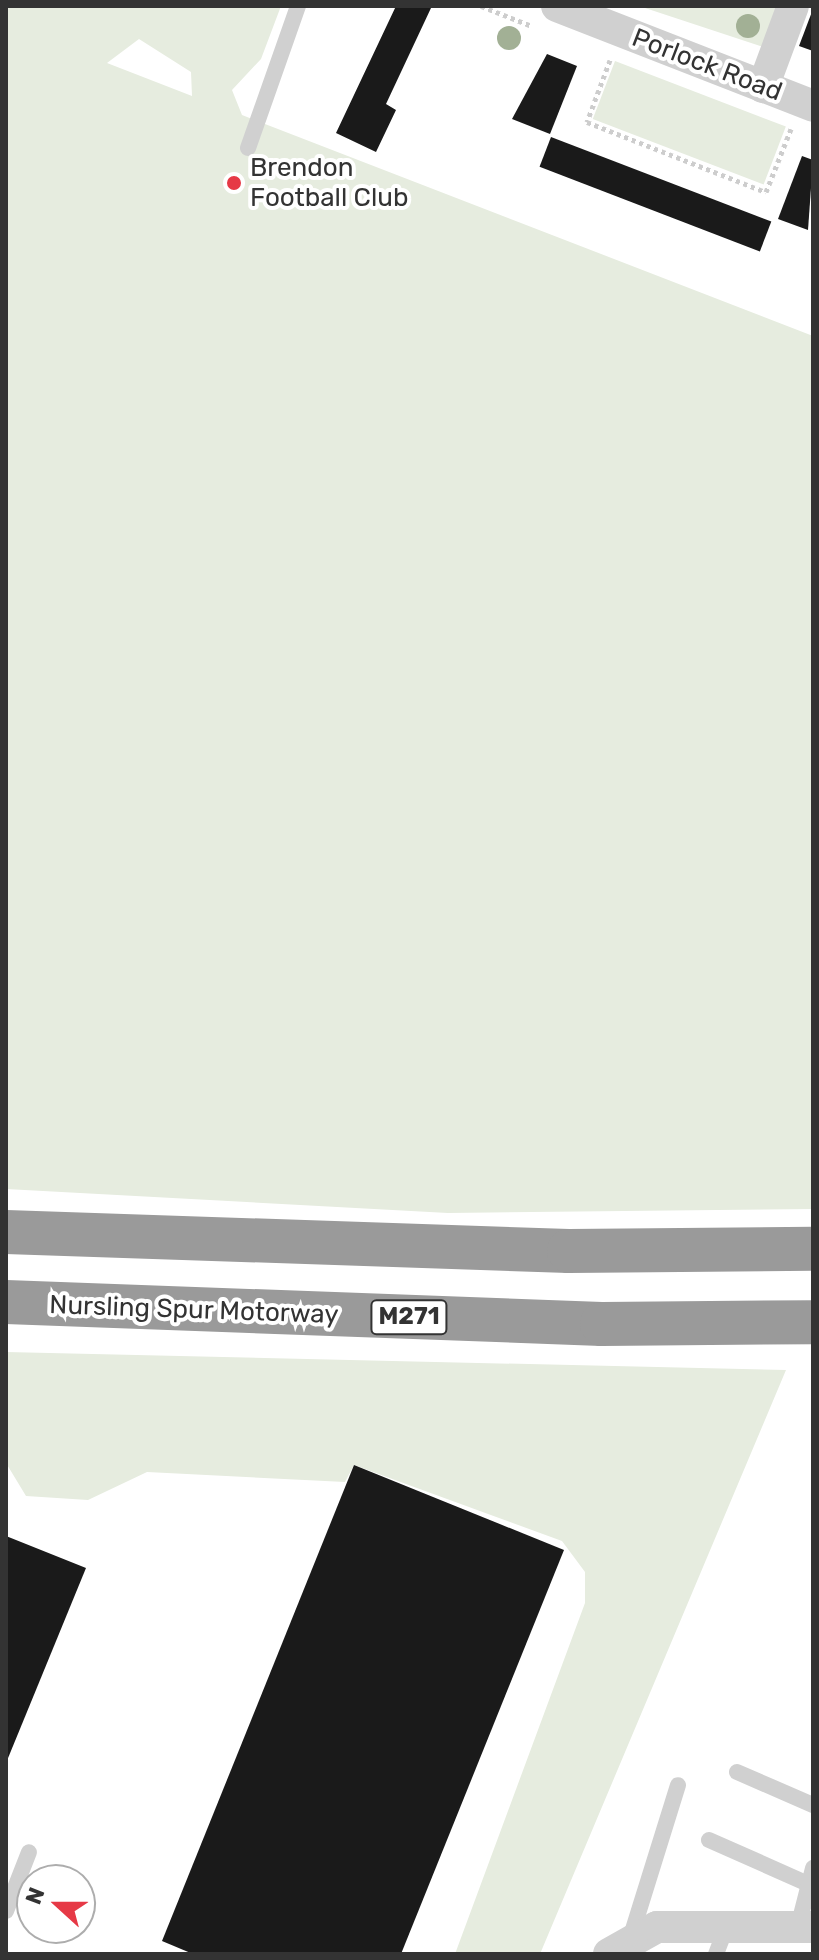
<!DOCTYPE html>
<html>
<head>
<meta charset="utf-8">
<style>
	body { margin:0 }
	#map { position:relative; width:819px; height:1960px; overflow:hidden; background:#fff; font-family:Rubik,sans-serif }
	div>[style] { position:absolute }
	.green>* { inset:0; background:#e6ecdf; transform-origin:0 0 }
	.building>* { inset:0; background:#1a1a1a; transform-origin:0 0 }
	.path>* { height:5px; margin-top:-2.5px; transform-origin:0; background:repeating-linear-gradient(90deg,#cdcdcd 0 4px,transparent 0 8px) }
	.lane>* { height:16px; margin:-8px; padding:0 8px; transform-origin:8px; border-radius:8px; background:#d0d0d0 }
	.street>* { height:32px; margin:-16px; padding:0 16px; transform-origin:16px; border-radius:16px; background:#d0d0d0 }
	.highway>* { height:44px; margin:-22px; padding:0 22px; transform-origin:22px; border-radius:22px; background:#9a9a9a }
	.trees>* { width:24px; height:24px; margin:-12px; border-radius:50%; background:#a2b095 }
	.dots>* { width:22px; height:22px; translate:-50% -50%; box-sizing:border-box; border:4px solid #fff; border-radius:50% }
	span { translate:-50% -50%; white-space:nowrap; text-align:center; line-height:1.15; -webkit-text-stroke:8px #fff; paint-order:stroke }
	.shield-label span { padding:2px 6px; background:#fff; border:2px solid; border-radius:6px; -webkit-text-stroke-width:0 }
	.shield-label { font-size:24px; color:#333; font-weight:700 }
	.street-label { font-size:26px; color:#333 }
	.poi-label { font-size:26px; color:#333 }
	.left { translate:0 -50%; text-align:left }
	.frame { position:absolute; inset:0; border:8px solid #333; pointer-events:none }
	.north { position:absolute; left:16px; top:1864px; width:80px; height:80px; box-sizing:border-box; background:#fff; border:2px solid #adadad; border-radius:50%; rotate:291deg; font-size:22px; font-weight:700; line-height:32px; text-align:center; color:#333 }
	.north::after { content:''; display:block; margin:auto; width:28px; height:36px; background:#e63946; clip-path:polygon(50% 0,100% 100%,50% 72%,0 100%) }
</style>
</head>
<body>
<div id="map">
	<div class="green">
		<i style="clip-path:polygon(evenodd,6px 6px,281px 6px,261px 59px,232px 90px,242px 115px,813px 336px,813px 1209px,448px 1213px,6px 1189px,6px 6px,139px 39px,191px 72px,192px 96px,107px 63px,139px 39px)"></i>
		<i style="clip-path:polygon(639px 6px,784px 6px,769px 49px)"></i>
		<i style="left:615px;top:61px;width:183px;height:62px;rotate:21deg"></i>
		<i style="clip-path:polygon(6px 1352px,786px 1370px,540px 1954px,455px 1954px,585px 1603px,585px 1572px,562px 1541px,354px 1465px,345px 1482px,147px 1472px,88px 1500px,26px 1496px,6px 1463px)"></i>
	</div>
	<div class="building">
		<i style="clip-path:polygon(396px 6px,431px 8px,386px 104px,396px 110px,376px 152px,336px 133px)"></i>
		<i style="clip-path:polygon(813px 9px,813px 51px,799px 46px)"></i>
		<i style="clip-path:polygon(547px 54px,577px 66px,550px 134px,512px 119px)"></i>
		<i style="left:551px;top:137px;width:236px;height:32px;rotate:21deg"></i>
		<i style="clip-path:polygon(802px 156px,813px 160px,808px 230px,778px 219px)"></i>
		<i style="clip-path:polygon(354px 1465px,564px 1550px,401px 1954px,193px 1954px,162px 1941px)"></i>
		<i style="clip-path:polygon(6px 1536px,86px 1568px,6px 1763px)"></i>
	</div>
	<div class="path">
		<i style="left:481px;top:6px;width:55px;rotate:21.4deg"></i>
		<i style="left:610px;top:60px;width:66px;rotate:110.4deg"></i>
		<i style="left:587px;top:122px;width:192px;rotate:21.4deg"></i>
		<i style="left:766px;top:192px;width:68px;rotate:-68.4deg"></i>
	</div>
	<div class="lane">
		<i style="left:248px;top:148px;width:151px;rotate:-70.6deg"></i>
		<i style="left:737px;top:1772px;width:83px;rotate:23.5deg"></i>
		<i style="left:709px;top:1840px;width:106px;rotate:23.9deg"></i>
		<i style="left:6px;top:1911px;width:63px;rotate:-68.7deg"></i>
		<i style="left:798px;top:1927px;width:61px;rotate:-75.7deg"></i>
		<i style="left:631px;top:1936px;width:158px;rotate:-72.7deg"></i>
		<i style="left:716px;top:1954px;width:30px;rotate:-69deg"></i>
	</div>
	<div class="street">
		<i style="left:557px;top:6px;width:275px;rotate:21.3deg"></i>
		<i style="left:763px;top:87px;width:86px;rotate:-69.7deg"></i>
		<i style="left:609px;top:1954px;width:55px;rotate:-29.4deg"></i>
		<i style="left:657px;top:1927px;width:156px"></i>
	</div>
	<div class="highway">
		<i style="left:6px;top:1232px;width:563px;rotate:1.93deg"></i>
		<i style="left:569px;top:1251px;width:244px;rotate:-0.5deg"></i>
		<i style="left:6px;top:1302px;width:596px;rotate:2.11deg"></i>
		<i style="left:602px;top:1324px;width:211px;rotate:-0.5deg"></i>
	</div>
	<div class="trees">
		<i style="left:748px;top:26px"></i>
		<i style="left:509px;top:38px"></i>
	</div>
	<div class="dots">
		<i style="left:234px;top:183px;background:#e63946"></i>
	</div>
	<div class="shield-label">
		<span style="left:409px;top:1317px">M271</span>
	</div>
	<div class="street-label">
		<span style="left:707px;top:65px;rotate:21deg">Porlock Road</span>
		<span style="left:194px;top:1310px;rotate:2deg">Nursling Spur Motorway</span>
	</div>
	<div class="poi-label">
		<span class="left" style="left:250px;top:183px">Brendon<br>Football Club</span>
	</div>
	<div class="frame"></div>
	<div class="north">N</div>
</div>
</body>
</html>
